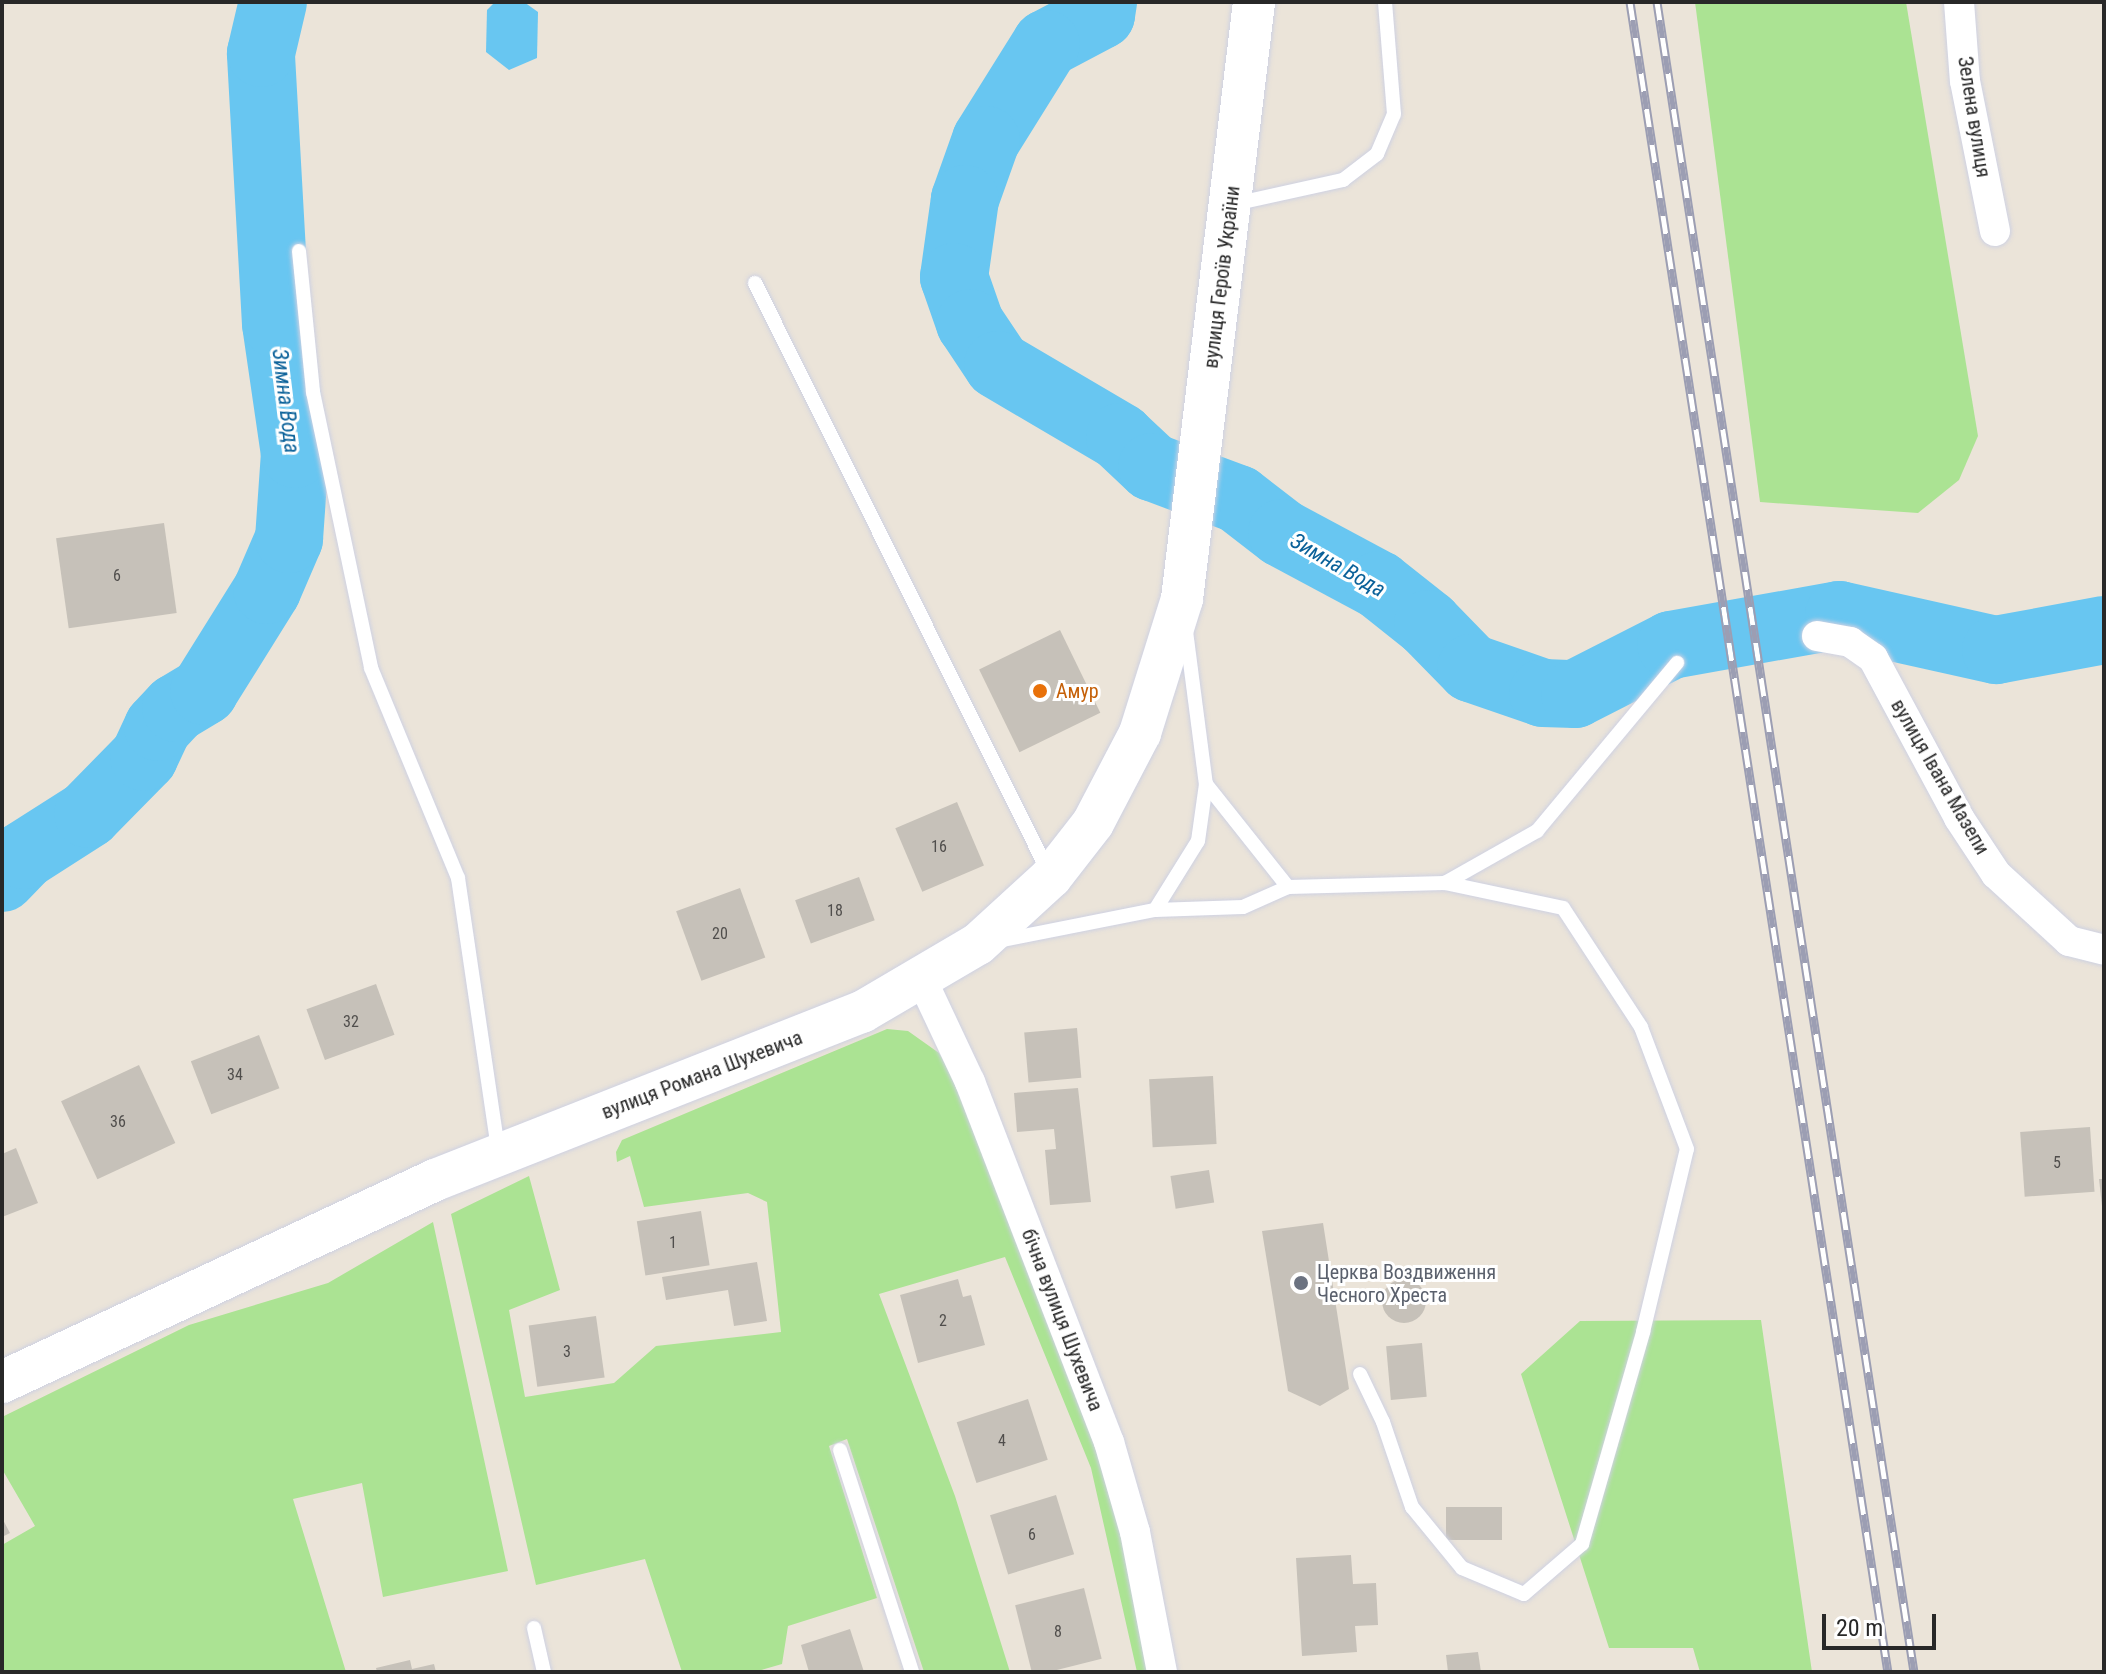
<!DOCTYPE html>
<html>
<head>
<meta charset="utf-8">
<style>
	body { margin:0 }
	#map { position:relative; width:2106px; height:1674px; overflow:hidden; background:#ebe4d9; font-family:"Roboto Condensed",sans-serif }
	div>[style] { position:absolute }
	.green>* { inset:0; background:#abe393 }
	.water>* { inset:0; background:#68c6f1 }
	.river>* { height:68px; margin:-34px; padding:0 34px; transform-origin:34px; border-radius:34px; background:#68c6f1 }
	.building>* { inset:0; background:#c6c1b9; transform-origin:0 0 }
	.round { border-radius:50% }
	.roads { filter:drop-shadow(0 0 2px #ced1e2) drop-shadow(0 0 2px #ced1e2) }
	.lane>* { height:14px; margin:-7px; padding:0 7px; transform-origin:7px; border-radius:7px; background:#fff }
	.street>* { height:30px; margin:-15px; padding:0 15px; transform-origin:15px; border-radius:15px; background:#fff }
	.secondary>* { height:42px; margin:-21px; padding:0 21px; transform-origin:21px; border-radius:21px; background:#fff }
	.rail>* { height:9px; margin-top:-4.5px; transform-origin:0; background:repeating-linear-gradient(90deg,#fff 0 18px,#9c9eb3 0 36px); box-sizing:border-box; border-block:2px solid #9c9eb3 }
	.dots>* { width:22px; height:22px; translate:-50% -50%; box-sizing:border-box; border:4px solid #fff; border-radius:50% }
	span { translate:-50% -50%; white-space:nowrap; text-align:center; line-height:1.15; -webkit-text-stroke:6px #fff; paint-order:stroke }
	.number-label { font-size:16px; color:#504e4c }
	.number-label span { -webkit-text-stroke-width:0 }
	.street-label { font-size:20px; color:#282828 }
	.food-label { font-size:20px; color:#c56008 }
	.left { translate:0 -50%; text-align:left }
	.worship-label { font-size:20px; color:#5b616d }
	.water-label { font-size:22px; color:#0a6199; font-style:italic }
	.frame { position:absolute; inset:0; border:4px solid #282828; pointer-events:none }
	.scale { position:absolute; left:1822px; top:1614px; width:114px; height:36px; box-sizing:border-box; border:4px solid #282828; border-top:0; padding-left:10px; font-size:24px; line-height:28px; white-space:nowrap; color:#282828; -webkit-text-stroke:6px #fff; paint-order:stroke }
</style>
</head>
<body>
<div id="map">
	<div class="green">
		<i style="clip-path:polygon(1695px 2px,1906px 2px,1978px 436px,1959px 480px,1918px 513px,1760px 502px)"></i>
		<i style="clip-path:polygon(887px 1029px,908px 1031px,939px 1053px,961px 1090px,1115px 1496px,1151px 1672px,1137px 1672px,1091px 1468px,1005px 1257px,879px 1294px,955px 1496px,1010px 1672px,924px 1672px,847px 1439px,829px 1446px,877px 1598px,788px 1626px,782px 1664px,754px 1672px,682px 1672px,645px 1559px,536px 1585px,451px 1214px,529px 1176px,560px 1290px,509px 1310px,525px 1397px,614px 1383px,656px 1346px,781px 1332px,767px 1202px,748px 1193px,644px 1207px,630px 1156px,617px 1162px,616px 1152px,622px 1140px)"></i>
		<i style="clip-path:polygon(433px 1222px,508px 1571px,383px 1597px,362px 1483px,293px 1499px,346px 1672px,2px 1672px,2px 1545px,35px 1526px,2px 1469px,2px 1417px,189px 1325px,328px 1283px)"></i>
		<i style="clip-path:polygon(1761px 1320px,1812px 1672px,1700px 1672px,1693px 1648px,1609px 1648px,1521px 1374px,1580px 1321px)"></i>
	</div>
	<div class="water">
		<i style="clip-path:polygon(495px 2px,524px 2px,538px 12px,537px 58px,509px 70px,486px 52px,487px 10px)"></i>
	</div>
	<div class="river">
		<i style="left:1103px;top:2px;width:13px;rotate:99deg"></i>
		<i style="left:1101px;top:15px;width:62px;rotate:152.2deg"></i>
		<i style="left:1046px;top:44px;width:113px;rotate:122deg"></i>
		<i style="left:986px;top:140px;width:63px;rotate:109.6deg"></i>
		<i style="left:965px;top:199px;width:79px;rotate:98deg"></i>
		<i style="left:954px;top:277px;width:49px;rotate:70.8deg"></i>
		<i style="left:970px;top:323px;width:50px;rotate:56.3deg"></i>
		<i style="left:998px;top:365px;width:142px;rotate:30.5deg"></i>
		<i style="left:1120px;top:437px;width:44px;rotate:43.2deg"></i>
		<i style="left:1152px;top:467px;width:92px;rotate:20.4deg"></i>
		<i style="left:1238px;top:499px;width:56px;rotate:37.7deg"></i>
		<i style="left:1282px;top:533px;width:110px;rotate:28.2deg"></i>
		<i style="left:1379px;top:585px;width:63px;rotate:38.5deg"></i>
		<i style="left:1428px;top:624px;width:62px;rotate:45.7deg"></i>
		<i style="left:1471px;top:668px;width:76px;rotate:19.1deg"></i>
		<i style="left:1543px;top:693px;width:32px;rotate:2deg"></i>
		<i style="left:1575px;top:694px;width:108px;rotate:-27deg"></i>
		<i style="left:1671px;top:645px;width:171px;rotate:-10.1deg"></i>
		<i style="left:1839px;top:615px;width:161px;rotate:12.6deg"></i>
		<i style="left:1996px;top:650px;width:110px;rotate:-10.5deg"></i>
		<i style="left:2px;top:878px;width:32px;rotate:-46deg"></i>
		<i style="left:24px;top:855px;width:76px;rotate:-32.6deg"></i>
		<i style="left:88px;top:814px;width:80px;rotate:-45.5deg"></i>
		<i style="left:144px;top:757px;width:33px;rotate:-65deg"></i>
		<i style="left:158px;top:727px;width:26px;rotate:-47deg"></i>
		<i style="left:176px;top:708px;width:33px;rotate:-31deg"></i>
		<i style="left:204px;top:691px;width:119px;rotate:-58deg"></i>
		<i style="left:267px;top:590px;width:56px;rotate:-66.7deg"></i>
		<i style="left:289px;top:539px;width:85px;rotate:-86deg"></i>
		<i style="left:295px;top:454px;width:131px;rotate:-98.3deg"></i>
		<i style="left:276px;top:324px;width:271px;rotate:-93.2deg"></i>
		<i style="left:261px;top:53px;width:52px;rotate:-76.8deg"></i>
	</div>
	<div class="building">
		<i style="left:164px;top:523px;width:91px;height:109px;rotate:82deg"></i>
		<i style="left:1060px;top:630px;width:92px;height:90px;rotate:64deg"></i>
		<i style="left:957px;top:802px;width:69px;height:67px;rotate:67deg"></i>
		<i style="left:859px;top:877px;width:46px;height:68px;rotate:70deg"></i>
		<i style="left:740px;top:888px;width:74px;height:68px;rotate:70deg"></i>
		<i style="left:376px;top:984px;width:54px;height:74px;rotate:70deg"></i>
		<i style="left:1077px;top:1028px;width:50px;height:53px;rotate:85deg"></i>
		<i style="left:259px;top:1035px;width:57px;height:73px;rotate:69deg"></i>
		<i style="left:139px;top:1065px;width:86px;height:86px;rotate:65deg"></i>
		<i style="left:1213px;top:1076px;width:68px;height:64px;rotate:87deg"></i>
		<i style="clip-path:polygon(1078px 1088px,1091px 1202px,1050px 1205px,1045px 1150px,1056px 1149px,1054px 1129px,1017px 1132px,1014px 1093px)"></i>
		<i style="left:2090px;top:1127px;width:65px;height:70px;rotate:86deg"></i>
		<i style="clip-path:polygon(16px 1148px,38px 1203px,2px 1217px,2px 1154px)"></i>
		<i style="left:1209px;top:1170px;width:33px;height:39px;rotate:81deg"></i>
		<i style="clip-path:polygon(2099px 1179px,2104px 1179px,2104px 1206px,2102px 1206px)"></i>
		<i style="left:701px;top:1211px;width:55px;height:65px;rotate:81deg"></i>
		<i style="clip-path:polygon(1323px 1223px,1349px 1389px,1320px 1406px,1288px 1391px,1262px 1231px)"></i>
		<i style="clip-path:polygon(757px 1262px,767px 1321px,734px 1326px,728px 1290px,666px 1300px,662px 1277px)"></i>
		<i class="round" style="left:1382px;top:1279px;width:44px;height:44px"></i>
		<i style="clip-path:polygon(958px 1279px,963px 1297px,971px 1295px,985px 1345px,918px 1363px,900px 1295px)"></i>
		<i style="left:596px;top:1316px;width:62px;height:68px;rotate:82deg"></i>
		<i style="left:1422px;top:1343px;width:54px;height:36px;rotate:85deg"></i>
		<i style="left:1028px;top:1399px;width:64px;height:75px;rotate:72deg"></i>
		<i style="left:1056px;top:1495px;width:62px;height:69px;rotate:73deg"></i>
		<i style="left:1446px;top:1507px;width:56px;height:33px"></i>
		<i style="clip-path:polygon(2px 1518px,10px 1533px,2px 1537px)"></i>
		<i style="clip-path:polygon(1351px 1555px,1353px 1584px,1376px 1583px,1378px 1625px,1355px 1626px,1357px 1652px,1302px 1656px,1296px 1558px)"></i>
		<i style="left:1084px;top:1588px;width:73px;height:71px;rotate:76deg"></i>
		<i style="clip-path:polygon(850px 1629px,864px 1672px,809px 1672px,801px 1645px)"></i>
		<i style="clip-path:polygon(1478px 1652px,1481px 1672px,1448px 1672px,1446px 1655px)"></i>
		<i style="clip-path:polygon(410px 1660px,412px 1669px,434px 1664px,436px 1672px,377px 1672px,376px 1668px)"></i>
	</div>
	<div class="roads">
		<div class="lane">
			<i style="left:1234px;top:204px;width:112px;rotate:-12.4deg"></i>
			<i style="left:1343px;top:180px;width:43px;rotate:-37.4deg"></i>
			<i style="left:1377px;top:154px;width:43px;rotate:-67deg"></i>
			<i style="left:1394px;top:114px;width:112px;rotate:-94.6deg"></i>
			<i style="left:299px;top:251px;width:142px;rotate:84.3deg"></i>
			<i style="left:313px;top:392px;width:282px;rotate:78.1deg"></i>
			<i style="left:371px;top:668px;width:227px;rotate:67.5deg"></i>
			<i style="left:458px;top:878px;width:275px;rotate:81.6deg"></i>
			<i style="left:755px;top:283px;width:659px;rotate:63.51deg"></i>
			<i style="left:1186px;top:631px;width:154px;rotate:82.6deg"></i>
			<i style="left:1206px;top:784px;width:132px;rotate:51.5deg"></i>
			<i style="left:1155px;top:910px;width:81px;rotate:-58.1deg"></i>
			<i style="left:1198px;top:841px;width:58px;rotate:-82deg"></i>
			<i style="left:998px;top:941px;width:160px;rotate:-11.2deg"></i>
			<i style="left:1155px;top:910px;width:88px;rotate:-2deg"></i>
			<i style="left:1243px;top:907px;width:49px;rotate:-24deg"></i>
			<i style="left:1288px;top:887px;width:157px;rotate:-1.5deg"></i>
			<i style="left:1445px;top:883px;width:106px;rotate:-29.5deg"></i>
			<i style="left:1537px;top:831px;width:219px;rotate:-50.2deg"></i>
			<i style="left:1360px;top:1374px;width:53px;rotate:64.4deg"></i>
			<i style="left:1383px;top:1422px;width:90px;rotate:71.2deg"></i>
			<i style="left:1412px;top:1507px;width:79px;rotate:50.7deg"></i>
			<i style="left:1462px;top:1568px;width:67px;rotate:22.8deg"></i>
			<i style="left:1524px;top:1594px;width:77px;rotate:-40.8deg"></i>
			<i style="left:1582px;top:1544px;width:221px;rotate:-73.9deg"></i>
			<i style="left:1643px;top:1332px;width:188px;rotate:-76.5deg"></i>
			<i style="left:1687px;top:1149px;width:130px;rotate:-110.7deg"></i>
			<i style="left:1641px;top:1027px;width:142px;rotate:-123.2deg"></i>
			<i style="left:1563px;top:908px;width:121px;rotate:-168deg"></i>
			<i style="left:840px;top:1450px;width:233px;rotate:72deg"></i>
			<i style="left:534px;top:1628px;width:45px;rotate:77.2deg"></i>
		</div>
		<div class="street">
			<i style="left:1959px;top:2px;width:79px;rotate:85.7deg"></i>
			<i style="left:1965px;top:81px;width:153px;rotate:78.7deg"></i>
			<i style="left:1817px;top:636px;width:34px;rotate:10deg"></i>
			<i style="left:1850px;top:642px;width:28px;rotate:35deg"></i>
			<i style="left:1873px;top:658px;width:182px;rotate:61.7deg"></i>
			<i style="left:1959px;top:818px;width:67px;rotate:56.5deg"></i>
			<i style="left:1996px;top:874px;width:99px;rotate:42.5deg"></i>
			<i style="left:2069px;top:941px;width:36px;rotate:14deg"></i>
			<i style="left:922px;top:980px;width:113px;rotate:64.8deg"></i>
			<i style="left:970px;top:1082px;width:386px;rotate:68.9deg"></i>
			<i style="left:1109px;top:1442px;width:94px;rotate:73.9deg"></i>
			<i style="left:1135px;top:1532px;width:143px;rotate:79.1deg"></i>
		</div>
		<div class="secondary">
			<i style="left:2px;top:1382px;width:478px;rotate:-25deg"></i>
			<i style="left:435px;top:1180px;width:459px;rotate:-21.5deg"></i>
			<i style="left:862px;top:1012px;width:134px;rotate:-30.4deg"></i>
			<i style="left:978px;top:944px;width:99px;rotate:-42.5deg"></i>
			<i style="left:1051px;top:877px;width:68px;rotate:-52.1deg"></i>
			<i style="left:1093px;top:823px;width:102px;rotate:-62.4deg"></i>
			<i style="left:1140px;top:733px;width:140px;rotate:-72.6deg"></i>
			<i style="left:1182px;top:599px;width:601px;rotate:-83.12deg"></i>
		</div>
	</div>
	<div class="rail">
		<i style="left:1630px;top:2px;width:1690px;rotate:81.22deg"></i>
		<i style="left:1657px;top:2px;width:1690px;rotate:81.25deg"></i>
	</div>
	<div class="dots">
		<i style="left:1040px;top:691px;background:#e8710a"></i>
		<i style="left:1301px;top:1283px;background:#6b7280"></i>
	</div>
	<div class="number-label">
		<span style="left:117px;top:576px">6</span>
		<span style="left:939px;top:847px">16</span>
		<span style="left:835px;top:911px">18</span>
		<span style="left:720px;top:934px">20</span>
		<span style="left:351px;top:1022px">32</span>
		<span style="left:235px;top:1075px">34</span>
		<span style="left:118px;top:1122px">36</span>
		<span style="left:2057px;top:1163px">5</span>
		<span style="left:673px;top:1243px">1</span>
		<span style="left:943px;top:1321px">2</span>
		<span style="left:567px;top:1352px">3</span>
		<span style="left:1002px;top:1441px">4</span>
		<span style="left:1032px;top:1535px">6</span>
		<span style="left:1058px;top:1632px">8</span>
	</div>
	<div class="street-label">
		<span style="left:1974px;top:117px;rotate:81deg">Зелена вулиця</span>
		<span style="left:1222px;top:277px;rotate:-83deg">вулиця Героїв України</span>
		<span style="left:1940px;top:777px;rotate:60deg">вулиця Івана Мазепи</span>
		<span style="left:702px;top:1075px;rotate:-21deg">вулиця Романа Шухевича</span>
		<span style="left:1062px;top:1320px;rotate:69deg">бічна вулиця Шухевича</span>
	</div>
	<div class="food-label">
		<span class="left" style="left:1056px;top:691px">Амур</span>
	</div>
	<div class="worship-label">
		<span class="left" style="left:1317px;top:1284px">Церква Воздвиження<br>Чесного Хреста</span>
	</div>
	<div class="water-label">
		<span style="left:286px;top:401px;rotate:83deg">Зимна Вода</span>
		<span style="left:1338px;top:565px;rotate:30deg">Зимна Вода</span>
	</div>
	<div class="frame"></div>
	<div class="scale">20 m</div>
</div>
</body>
</html>
